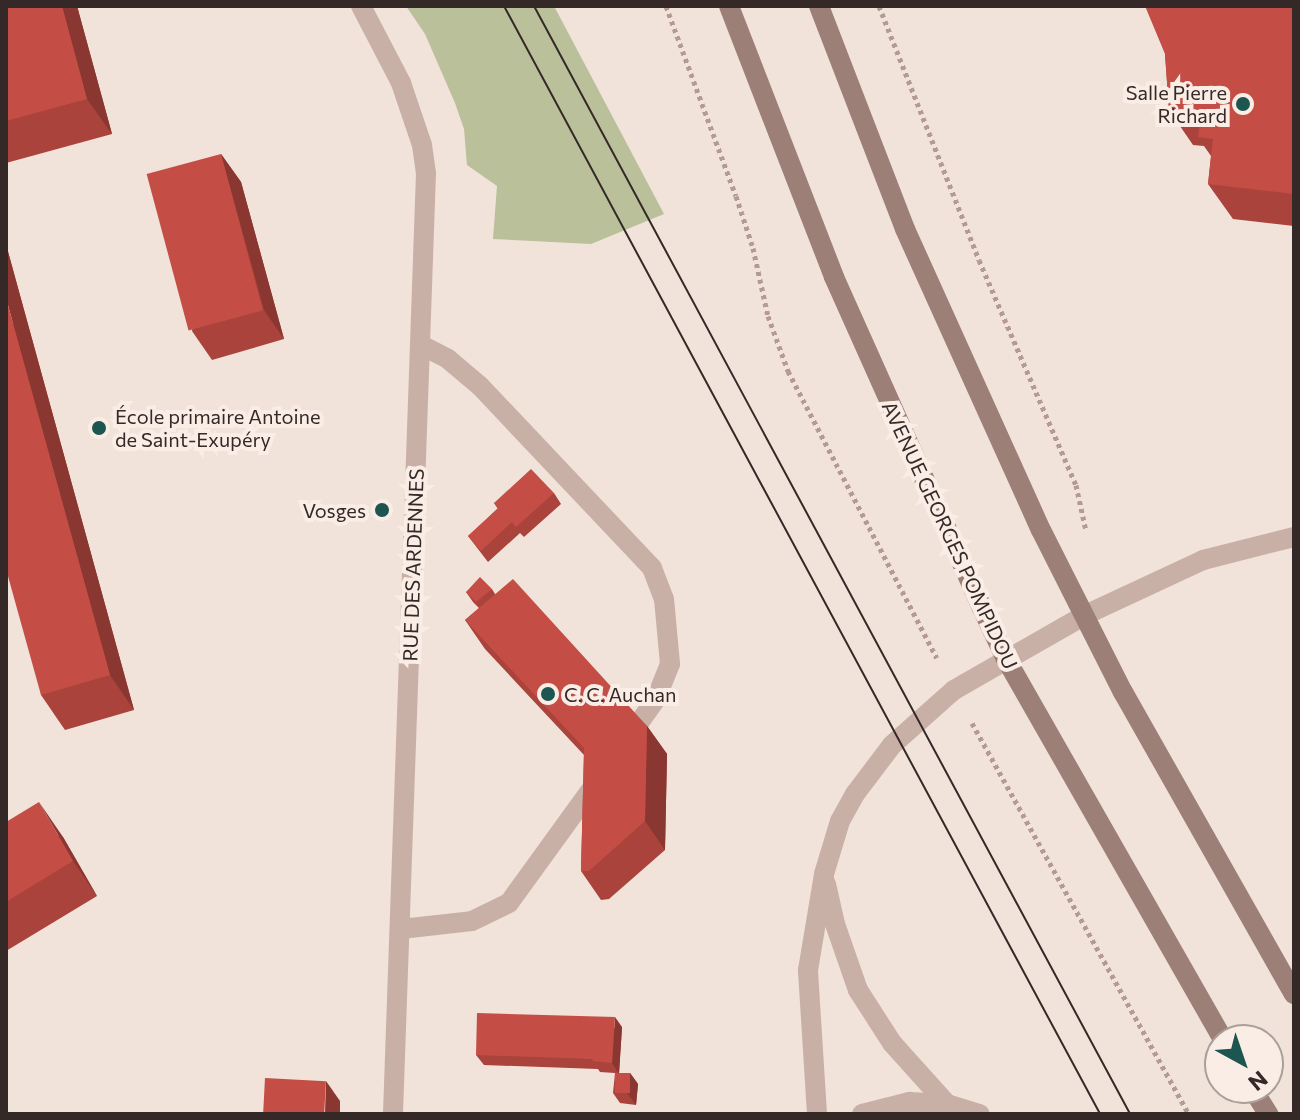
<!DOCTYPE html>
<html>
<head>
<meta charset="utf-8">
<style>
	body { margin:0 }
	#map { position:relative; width:1300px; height:1120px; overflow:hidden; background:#f1e2da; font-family:Commissioner,sans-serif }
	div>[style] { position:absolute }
	.green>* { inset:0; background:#b9c09a }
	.path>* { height:5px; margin-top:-2.5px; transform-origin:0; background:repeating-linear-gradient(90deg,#b49a90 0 4px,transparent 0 8px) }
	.service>* { height:20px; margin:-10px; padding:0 10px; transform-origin:10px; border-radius:10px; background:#c9b0a6 }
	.minor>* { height:20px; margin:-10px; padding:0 10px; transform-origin:10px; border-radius:10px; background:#c9b0a6 }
	.secondary>* { height:20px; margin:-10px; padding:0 10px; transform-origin:10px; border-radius:10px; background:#9c7f77 }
	.tram>* { height:2px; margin:-1px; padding:0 1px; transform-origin:1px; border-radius:1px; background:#352927 }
	.wall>* { inset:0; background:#a9433b }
	.shaded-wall>* { inset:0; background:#893730 }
	.building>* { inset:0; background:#c44e45; transform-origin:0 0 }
	.dots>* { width:22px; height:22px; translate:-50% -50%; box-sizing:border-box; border:4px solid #f9ede6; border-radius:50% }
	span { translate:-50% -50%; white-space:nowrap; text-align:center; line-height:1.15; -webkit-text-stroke:8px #f9ede6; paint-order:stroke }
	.poi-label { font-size:20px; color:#352927 }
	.right { translate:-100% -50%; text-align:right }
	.left { translate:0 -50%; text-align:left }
	.street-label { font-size:20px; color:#352927 }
	.frame { position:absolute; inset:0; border:8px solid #352927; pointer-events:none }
	.north { position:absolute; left:1204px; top:1024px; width:80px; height:80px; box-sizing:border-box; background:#f9ede6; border:2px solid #ab9f9a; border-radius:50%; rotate:140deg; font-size:22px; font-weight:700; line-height:32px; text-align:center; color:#352927 }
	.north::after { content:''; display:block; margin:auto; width:28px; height:36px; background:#1d5550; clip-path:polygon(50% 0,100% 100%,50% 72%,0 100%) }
</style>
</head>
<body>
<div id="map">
	<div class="green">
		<i style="clip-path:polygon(406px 6px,554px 6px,664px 214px,591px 244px,493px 239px,497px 186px,467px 165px,464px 129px,455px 103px,425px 34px)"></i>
	</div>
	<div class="path">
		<i style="left:666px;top:6px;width:202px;rotate:69.8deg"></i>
		<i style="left:736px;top:196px;width:55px;rotate:71.9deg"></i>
		<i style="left:753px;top:248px;width:70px;rotate:77.6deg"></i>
		<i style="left:768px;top:316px;width:59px;rotate:70deg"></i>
		<i style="left:788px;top:371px;width:323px;rotate:62.6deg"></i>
		<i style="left:879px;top:6px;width:273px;rotate:68.5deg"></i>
		<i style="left:979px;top:260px;width:245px;rotate:66.7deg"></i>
		<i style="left:1076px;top:485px;width:47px;rotate:77.7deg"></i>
		<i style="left:972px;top:723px;width:447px;rotate:61deg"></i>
	</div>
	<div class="service">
		<i style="left:421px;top:345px;width:30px;rotate:27deg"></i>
		<i style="left:448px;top:359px;width:42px;rotate:40.2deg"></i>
		<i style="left:480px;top:386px;width:250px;rotate:46.6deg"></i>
		<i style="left:652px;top:568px;width:33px;rotate:69deg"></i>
		<i style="left:664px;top:599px;width:65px;rotate:84.7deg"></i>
		<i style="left:670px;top:664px;width:38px;rotate:112deg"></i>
		<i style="left:656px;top:699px;width:52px;rotate:125.5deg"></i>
		<i style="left:401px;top:929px;width:71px;rotate:-6.4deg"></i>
		<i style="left:472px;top:921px;width:41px;rotate:-25.9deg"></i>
		<i style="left:509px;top:903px;width:152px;rotate:-54.1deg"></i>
	</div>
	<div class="minor">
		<i style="left:361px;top:6px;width:87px;rotate:62.5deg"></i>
		<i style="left:401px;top:83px;width:65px;rotate:71.3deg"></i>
		<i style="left:422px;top:145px;width:28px;rotate:82deg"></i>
		<i style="left:426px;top:173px;width:942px;rotate:92.01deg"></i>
		<i style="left:826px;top:884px;width:41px;rotate:77.3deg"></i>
		<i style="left:835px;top:924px;width:70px;rotate:70.8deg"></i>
		<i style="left:858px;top:990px;width:63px;rotate:57.3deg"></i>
		<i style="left:892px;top:1043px;width:82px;rotate:48deg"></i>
		<i style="left:817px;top:1114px;width:144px;rotate:-93.6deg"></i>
		<i style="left:808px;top:970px;width:97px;rotate:-80.5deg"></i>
		<i style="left:824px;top:874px;width:55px;rotate:-73.2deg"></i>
		<i style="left:840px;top:821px;width:31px;rotate:-61deg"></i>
		<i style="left:855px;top:794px;width:61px;rotate:-52.9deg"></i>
		<i style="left:892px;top:745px;width:83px;rotate:-41.6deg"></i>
		<i style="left:954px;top:690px;width:149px;rotate:-29.8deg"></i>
		<i style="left:1083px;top:616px;width:132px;rotate:-25deg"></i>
		<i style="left:1203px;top:560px;width:94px;rotate:-14.2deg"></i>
		<i style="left:862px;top:1114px;width:49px;rotate:-14.3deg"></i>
		<i style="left:909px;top:1102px;width:38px;rotate:3deg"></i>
		<i style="left:947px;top:1104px;width:34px;rotate:17deg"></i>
	</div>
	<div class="secondary">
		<i style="left:729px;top:6px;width:291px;rotate:68.8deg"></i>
		<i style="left:834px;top:277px;width:363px;rotate:65.9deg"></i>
		<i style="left:982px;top:608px;width:56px;rotate:64.8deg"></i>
		<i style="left:1006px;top:659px;width:438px;rotate:60.3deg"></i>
		<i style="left:819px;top:6px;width:239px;rotate:68.9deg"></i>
		<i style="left:905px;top:229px;width:330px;rotate:65.7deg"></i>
		<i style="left:1041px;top:530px;width:182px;rotate:63.2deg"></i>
		<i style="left:1123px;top:692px;width:347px;rotate:60.5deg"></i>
		<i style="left:1252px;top:1088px;width:31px;rotate:58deg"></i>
	</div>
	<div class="tram">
		<i style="left:504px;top:6px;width:1258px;rotate:61.72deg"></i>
		<i style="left:534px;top:6px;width:1258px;rotate:61.72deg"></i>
	</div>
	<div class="wall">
		<i style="clip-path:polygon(6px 6px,77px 6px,112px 134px,6px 163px)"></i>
		<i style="clip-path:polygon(1294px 6px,1294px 226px,1233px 219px,1208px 184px,1211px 156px,1204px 146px,1193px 145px,1169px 110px,1165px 54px)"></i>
		<i style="clip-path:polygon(221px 154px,241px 182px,284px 339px,212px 360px,192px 331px)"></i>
		<i style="clip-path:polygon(7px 248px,134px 710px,65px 730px,41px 695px)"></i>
		<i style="clip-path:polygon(554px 493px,561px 504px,524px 537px,520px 533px,488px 562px,468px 536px,498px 509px,494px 503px)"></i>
		<i style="clip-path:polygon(492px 589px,495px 594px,647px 726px,667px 754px,665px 850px,609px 899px,601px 900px,581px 871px,584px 755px,485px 649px,465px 620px,479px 608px,473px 602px,466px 592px)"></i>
		<i style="clip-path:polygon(6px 822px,63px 837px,97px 896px,6px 951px)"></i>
		<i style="clip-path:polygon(622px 1027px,619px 1073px,630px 1073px,638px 1084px,636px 1105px,620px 1103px,613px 1093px,615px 1073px,600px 1072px,598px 1069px,484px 1065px,476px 1055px)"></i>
	</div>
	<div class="shaded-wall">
		<i style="clip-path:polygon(62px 6px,77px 6px,112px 134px,87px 99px)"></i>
		<i style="clip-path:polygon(221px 154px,241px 182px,284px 339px,264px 310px)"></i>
		<i style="clip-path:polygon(6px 246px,7px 248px,134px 710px,110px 675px,6px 298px)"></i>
		<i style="clip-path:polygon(647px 726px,667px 754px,665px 850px,645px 821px)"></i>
		<i style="clip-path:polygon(39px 802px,63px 837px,97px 896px,73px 861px)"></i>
		<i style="clip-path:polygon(615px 1017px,622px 1027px,619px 1074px,612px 1063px)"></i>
		<i style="clip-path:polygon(630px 1073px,638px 1084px,636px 1105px,628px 1094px)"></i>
		<i style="clip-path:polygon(326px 1081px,340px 1101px,340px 1114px,325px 1114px)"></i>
	</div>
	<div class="building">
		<i style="clip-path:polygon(6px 6px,62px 6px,87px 99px,6px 121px)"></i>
		<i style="clip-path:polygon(1145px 6px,1294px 6px,1294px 194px,1208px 184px,1213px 139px,1198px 137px,1201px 114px,1169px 110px,1165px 54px)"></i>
		<i style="left:221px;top:154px;width:162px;height:77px;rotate:75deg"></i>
		<i style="clip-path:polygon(6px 298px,110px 675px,41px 695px,6px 569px)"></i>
		<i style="clip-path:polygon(531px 469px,554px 493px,516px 527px,512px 522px,481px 551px,468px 536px,498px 508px,494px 503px)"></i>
		<i style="clip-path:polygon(480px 577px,492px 589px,476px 602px,466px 592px)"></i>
		<i style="clip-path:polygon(513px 579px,647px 726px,645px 821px,589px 871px,581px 871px,584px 748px,465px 620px)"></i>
		<i style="clip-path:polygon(39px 802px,73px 861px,6px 902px,6px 822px)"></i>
		<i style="clip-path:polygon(477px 1013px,615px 1017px,612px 1063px,592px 1061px,593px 1059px,476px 1055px)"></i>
		<i style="left:615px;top:1073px;width:15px;height:20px"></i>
		<i style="left:265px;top:1078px;width:61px;height:36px;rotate:3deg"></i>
	</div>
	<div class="dots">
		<i style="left:1243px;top:104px;background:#1d5550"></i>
		<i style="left:99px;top:428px;background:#1d5550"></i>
		<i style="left:382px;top:510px;background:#1d5550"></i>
		<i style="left:548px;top:694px;background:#1d5550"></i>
	</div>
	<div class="poi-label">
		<span class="right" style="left:1227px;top:104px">Salle Pierre<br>Richard</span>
		<span class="left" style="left:115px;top:428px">École primaire Antoine<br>de Saint-Exupéry</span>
		<span class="right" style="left:366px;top:510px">Vosges</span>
		<span class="left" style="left:564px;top:694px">C. C. Auchan</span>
	</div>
	<div class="street-label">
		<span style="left:950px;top:535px;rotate:65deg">AVENUE GEORGES POMPIDOU</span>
		<span style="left:413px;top:565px;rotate:-88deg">RUE DES ARDENNES</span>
	</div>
	<div class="frame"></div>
	<div class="north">N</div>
</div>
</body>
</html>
